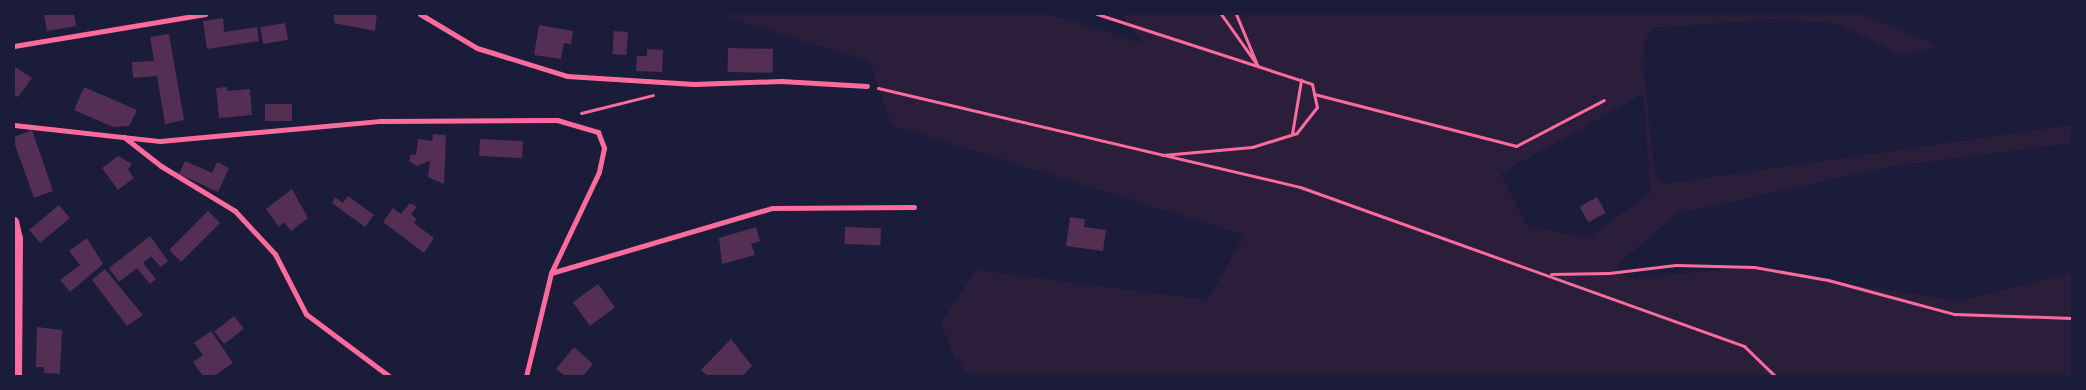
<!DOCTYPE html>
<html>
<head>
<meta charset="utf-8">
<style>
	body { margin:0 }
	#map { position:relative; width:2086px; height:390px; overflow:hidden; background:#1b1b3a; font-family:"DejaVu Sans",sans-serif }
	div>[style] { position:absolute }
	.green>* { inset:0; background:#2a1e3b }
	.building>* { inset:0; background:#542f53; transform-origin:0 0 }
	.path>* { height:3px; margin:-1.5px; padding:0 1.5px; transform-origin:1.5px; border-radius:1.5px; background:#ff6b9d }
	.minor>* { height:5px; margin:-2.5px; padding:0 2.5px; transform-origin:2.5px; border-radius:2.5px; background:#ff6b9d }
	.tertiary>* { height:9px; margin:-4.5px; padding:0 4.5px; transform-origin:4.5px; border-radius:4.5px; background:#ff6b9d }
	span { translate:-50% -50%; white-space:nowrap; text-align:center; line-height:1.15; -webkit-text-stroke:5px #1b1b3a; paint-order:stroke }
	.frame { position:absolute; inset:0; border:15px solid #1b1b3a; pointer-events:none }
</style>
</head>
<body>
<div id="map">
	<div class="green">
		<i style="clip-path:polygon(evenodd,718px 14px,1047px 14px,1142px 43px,1121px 14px,1861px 14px,1939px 46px,1902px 55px,1837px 24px,1779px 19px,1654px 28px,1645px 40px,1644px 71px,1655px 174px,1665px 184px,2072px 125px,2072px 143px,1887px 167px,1677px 214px,1618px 264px,1617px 273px,1634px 278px,1743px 268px,1959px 301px,2072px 272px,2072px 376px,970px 376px,954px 357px,941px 323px,976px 270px,1208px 300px,1244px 235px,891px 125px,870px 62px,718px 14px,1643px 94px,1651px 192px,1588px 238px,1527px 226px,1501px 173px,1643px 94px)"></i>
	</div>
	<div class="building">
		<i style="clip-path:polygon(44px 14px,74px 14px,76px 26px,47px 31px)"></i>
		<i style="clip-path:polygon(334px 14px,377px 14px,375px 31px,334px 23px)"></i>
		<i style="clip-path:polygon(223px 18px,224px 32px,257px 27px,259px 41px,207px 49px,203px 21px)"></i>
		<i style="left:285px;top:23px;width:17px;height:25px;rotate:80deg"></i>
		<i style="clip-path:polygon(539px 25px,573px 31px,571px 44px,564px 43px,561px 59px,534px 55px)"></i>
		<i style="left:614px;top:31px;width:14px;height:23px;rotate:4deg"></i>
		<i style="clip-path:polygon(169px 34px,184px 120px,165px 124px,157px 76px,133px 78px,132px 62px,154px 61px,150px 37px)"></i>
		<i style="left:728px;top:48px;width:45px;height:24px;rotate:1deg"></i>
		<i style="clip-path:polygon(647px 49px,663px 50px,662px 72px,636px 71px,637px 56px,647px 56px)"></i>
		<i style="clip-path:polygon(14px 66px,32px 78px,18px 97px,14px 95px)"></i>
		<i style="clip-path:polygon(84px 87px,137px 110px,129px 126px,113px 127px,74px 110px)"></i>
		<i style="clip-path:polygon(227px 87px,227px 91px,250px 89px,252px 115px,219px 118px,216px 88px)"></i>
		<i style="left:292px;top:104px;width:17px;height:27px;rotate:90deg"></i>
		<i style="clip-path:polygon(32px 130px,53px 191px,34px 198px,14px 142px,14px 137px)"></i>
		<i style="clip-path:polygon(433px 134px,446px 135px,444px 184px,428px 177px,430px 161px,417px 166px,409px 161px,411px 154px,416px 155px,418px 139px,432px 141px)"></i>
		<i style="left:480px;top:139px;width:43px;height:17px;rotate:3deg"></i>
		<i style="clip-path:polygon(118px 156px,132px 164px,128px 169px,134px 178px,118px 190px,102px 168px)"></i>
		<i style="clip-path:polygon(185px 161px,212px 173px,217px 162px,229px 168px,218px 192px,179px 174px)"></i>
		<i style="clip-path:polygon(292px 189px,308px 218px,291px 231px,284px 222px,279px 227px,266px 209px)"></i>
		<i style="clip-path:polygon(348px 196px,374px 215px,365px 227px,332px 203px,335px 197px,343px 203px)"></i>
		<i style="left:1597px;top:197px;width:18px;height:20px;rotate:61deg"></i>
		<i style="clip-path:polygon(410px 203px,417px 207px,411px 214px,417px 219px,414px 223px,434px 238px,424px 253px,383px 222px,393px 208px,401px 214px)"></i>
		<i style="left:59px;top:205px;width:17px;height:39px;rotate:50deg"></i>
		<i style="left:208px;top:211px;width:17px;height:55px;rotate:45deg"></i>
		<i style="clip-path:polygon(1070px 217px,1085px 219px,1084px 227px,1106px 230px,1103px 251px,1066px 246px)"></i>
		<i style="clip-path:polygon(756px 227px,760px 241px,751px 244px,755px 255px,722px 264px,719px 238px)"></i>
		<i style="left:845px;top:227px;width:36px;height:17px;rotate:2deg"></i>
		<i style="clip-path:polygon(150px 236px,168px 261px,161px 267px,151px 256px,143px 263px,156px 279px,150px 284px,137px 268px,119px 282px,109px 268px)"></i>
		<i style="clip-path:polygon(87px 238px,103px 264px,70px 292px,60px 280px,80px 265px,69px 251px)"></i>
		<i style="clip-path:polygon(105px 269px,143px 315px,127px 326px,92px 280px)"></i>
		<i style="left:598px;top:284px;width:29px;height:31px;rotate:54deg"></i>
		<i style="left:234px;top:316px;width:16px;height:25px;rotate:52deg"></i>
		<i style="clip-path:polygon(37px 327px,62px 330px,60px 374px,44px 373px,44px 367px,36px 367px)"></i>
		<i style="clip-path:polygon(211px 331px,233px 363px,214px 376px,203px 376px,193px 362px,203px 355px,194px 343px)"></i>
		<i style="clip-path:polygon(731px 339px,752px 366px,742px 376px,708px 376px,701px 370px)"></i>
		<i style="clip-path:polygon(574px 347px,593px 364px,583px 376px,565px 376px,556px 369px)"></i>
	</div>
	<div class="path">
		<i style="left:1097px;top:14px;width:226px;rotate:18deg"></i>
		<i style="left:1312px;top:84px;width:24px;rotate:78deg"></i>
		<i style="left:1317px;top:107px;width:33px;rotate:128deg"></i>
		<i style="left:1297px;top:133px;width:47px;rotate:162.7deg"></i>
		<i style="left:1252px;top:147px;width:90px;rotate:174.9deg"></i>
		<i style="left:1221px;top:14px;width:64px;rotate:54.6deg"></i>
		<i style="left:1236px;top:14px;width:52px;rotate:67.4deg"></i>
		<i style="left:878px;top:88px;width:433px;rotate:13.2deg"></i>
		<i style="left:1300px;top:187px;width:472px;rotate:19.7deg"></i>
		<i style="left:1744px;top:346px;width:43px;rotate:44.1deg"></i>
		<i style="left:1314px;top:94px;width:209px;rotate:14.4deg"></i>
		<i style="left:1516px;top:146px;width:99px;rotate:-27.6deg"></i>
		<i style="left:581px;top:113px;width:74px;rotate:-14deg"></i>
		<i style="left:1292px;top:134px;width:55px;rotate:-80.5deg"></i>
		<i style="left:1551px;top:274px;width:58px;rotate:-1deg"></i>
		<i style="left:1609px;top:273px;width:67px;rotate:-6.8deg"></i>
		<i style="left:1676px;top:265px;width:78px;rotate:1.5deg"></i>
		<i style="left:1754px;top:267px;width:75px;rotate:10deg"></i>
		<i style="left:1828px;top:280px;width:131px;rotate:15.1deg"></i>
		<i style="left:1954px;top:314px;width:118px;rotate:1.9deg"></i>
	</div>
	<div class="minor">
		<i style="left:420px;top:14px;width:66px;rotate:30.8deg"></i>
		<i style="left:477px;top:48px;width:94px;rotate:17.3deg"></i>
		<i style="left:567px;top:76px;width:127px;rotate:3.6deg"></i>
		<i style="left:694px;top:84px;width:87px;rotate:-2deg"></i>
		<i style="left:781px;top:81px;width:86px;rotate:3.3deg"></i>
		<i style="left:14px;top:46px;width:194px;rotate:-9.5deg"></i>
		<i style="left:14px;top:125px;width:147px;rotate:6.3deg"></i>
		<i style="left:160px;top:141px;width:222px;rotate:-5.2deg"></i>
		<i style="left:381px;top:121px;width:176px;rotate:-0.3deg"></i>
		<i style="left:557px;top:120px;width:43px;rotate:16.3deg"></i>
		<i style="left:598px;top:132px;width:17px;rotate:69deg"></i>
		<i style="left:604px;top:148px;width:25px;rotate:102deg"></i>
		<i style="left:599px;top:172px;width:112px;rotate:115.4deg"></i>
		<i style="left:551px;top:273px;width:106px;rotate:103.6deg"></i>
		<i style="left:124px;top:137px;width:47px;rotate:38.1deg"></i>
		<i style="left:161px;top:166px;width:87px;rotate:31.3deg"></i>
		<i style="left:235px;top:211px;width:59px;rotate:47.1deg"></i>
		<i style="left:275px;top:254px;width:68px;rotate:62.7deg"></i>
		<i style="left:306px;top:314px;width:104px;rotate:36.8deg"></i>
		<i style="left:551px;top:273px;width:230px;rotate:-16.4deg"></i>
		<i style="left:772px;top:208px;width:142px;rotate:-0.4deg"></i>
	</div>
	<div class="tertiary">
		<i style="left:14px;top:221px;width:17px;rotate:77deg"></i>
		<i style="left:18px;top:238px;width:138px;rotate:90.4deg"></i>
	</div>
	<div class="frame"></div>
</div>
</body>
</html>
